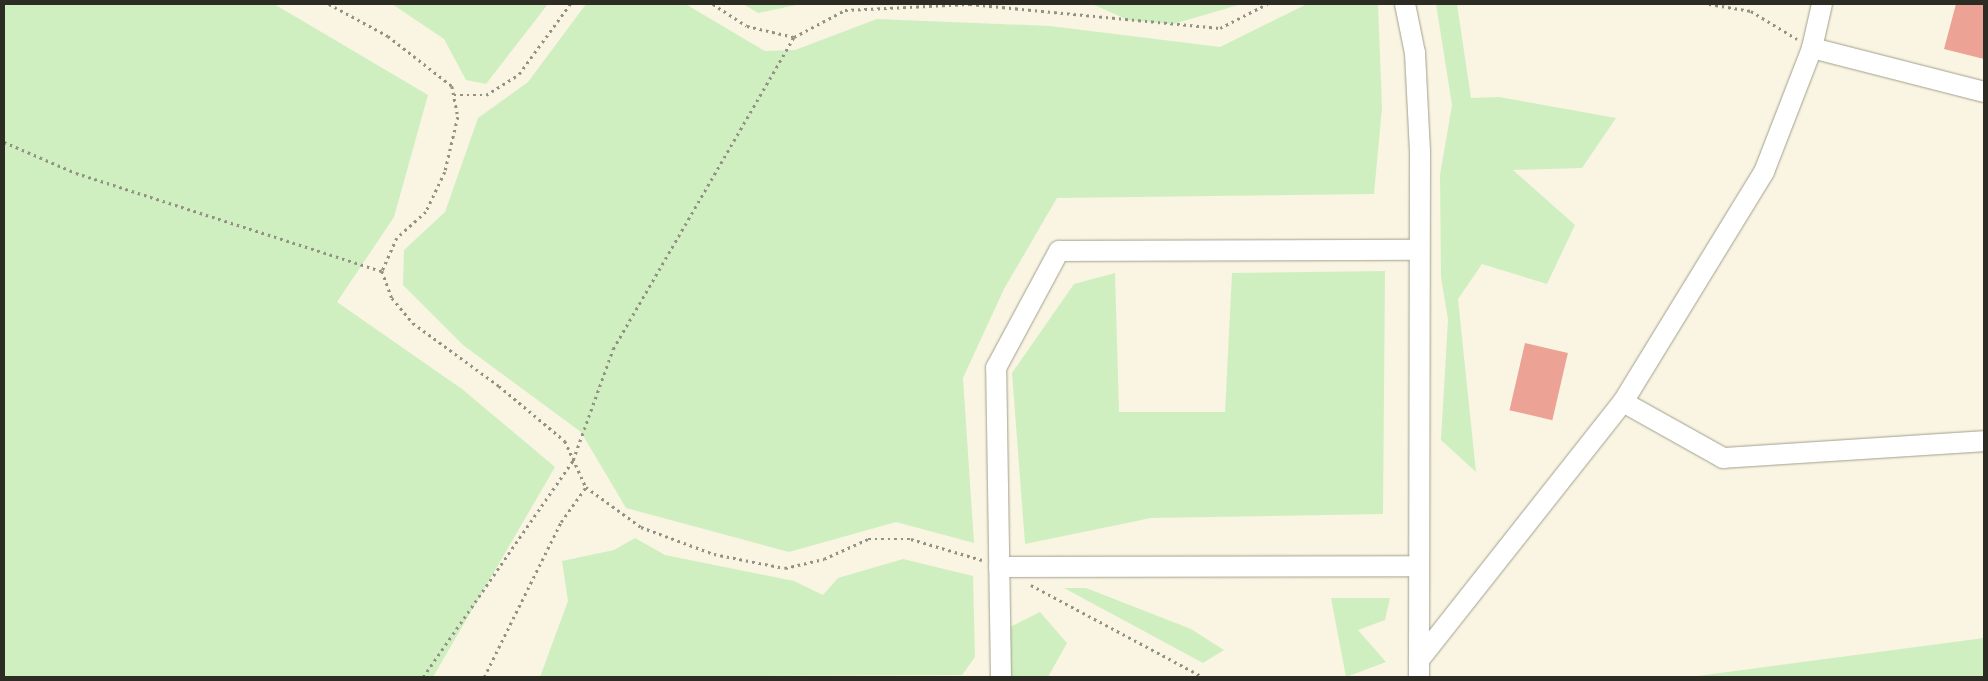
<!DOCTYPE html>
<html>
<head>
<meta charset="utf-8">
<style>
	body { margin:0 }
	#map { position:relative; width:1988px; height:681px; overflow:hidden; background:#f9f5e2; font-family:Bitter,serif }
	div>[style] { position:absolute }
	.green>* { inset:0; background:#d0efc1 }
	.building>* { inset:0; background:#eca294; transform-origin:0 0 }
	.path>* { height:2.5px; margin-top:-1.25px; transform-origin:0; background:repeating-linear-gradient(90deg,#939184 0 2.5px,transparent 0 6.5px) }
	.roads { filter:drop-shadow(0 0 1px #a29f8d) drop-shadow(0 0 1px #a29f8d) }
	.minor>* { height:20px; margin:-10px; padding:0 10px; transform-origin:10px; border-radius:10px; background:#fff }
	span { translate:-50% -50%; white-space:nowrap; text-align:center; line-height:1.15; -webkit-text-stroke:5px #f9f5e2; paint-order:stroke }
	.frame { position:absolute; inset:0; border:5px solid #2c2b24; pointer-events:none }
</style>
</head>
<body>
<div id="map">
	<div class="green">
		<i style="clip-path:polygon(4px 4px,274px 4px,428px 95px,394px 217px,337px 302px,462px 389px,555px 467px,433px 677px,4px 677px)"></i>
		<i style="clip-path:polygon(392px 4px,548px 4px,486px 84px,466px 80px,444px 39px)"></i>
		<i style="clip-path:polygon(586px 4px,687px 5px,765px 51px,795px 50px,877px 19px,1050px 26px,1220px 47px,1307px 4px,1378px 4px,1382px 108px,1374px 194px,1057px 198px,1004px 289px,963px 378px,974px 543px,896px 522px,789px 552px,626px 508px,581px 432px,463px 345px,403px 285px,404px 250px,445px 212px,478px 118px,528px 82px)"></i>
		<i style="clip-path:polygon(743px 4px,801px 4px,758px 13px)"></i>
		<i style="clip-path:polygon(1092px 4px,1242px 4px,1173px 24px,1128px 20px)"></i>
		<i style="clip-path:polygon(1436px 4px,1457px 4px,1471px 98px,1499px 97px,1616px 118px,1582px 168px,1513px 170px,1575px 225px,1547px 284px,1482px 264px,1458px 299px,1476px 472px,1441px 440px,1448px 320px,1441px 277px,1440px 175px,1452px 105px)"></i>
		<i style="clip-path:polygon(1385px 271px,1383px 514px,1151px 518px,1025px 544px,1012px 373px,1074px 284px,1115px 273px,1119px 412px,1225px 412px,1232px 273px)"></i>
		<i style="clip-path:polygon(635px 538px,665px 555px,794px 581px,823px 595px,838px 578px,903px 559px,973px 576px,975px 657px,962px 675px,540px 677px,568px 601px,562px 561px,614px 550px)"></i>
		<i style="clip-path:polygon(1064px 588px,1086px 588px,1191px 629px,1224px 650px,1203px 663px)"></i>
		<i style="clip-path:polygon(1331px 598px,1390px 598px,1385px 620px,1358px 630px,1386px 662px,1346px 677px)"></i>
		<i style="clip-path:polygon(1040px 612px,1067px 643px,1048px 677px,1011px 677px,1010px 627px)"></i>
		<i style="clip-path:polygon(1984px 638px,1984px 677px,1690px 677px)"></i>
	</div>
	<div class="building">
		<i style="clip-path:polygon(1956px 4px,1984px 4px,1984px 59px,1944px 49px)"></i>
		<i style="left:1525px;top:343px;width:44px;height:69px;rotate:13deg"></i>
	</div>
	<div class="path">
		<i style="left:329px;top:4px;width:67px;rotate:28.5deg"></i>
		<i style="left:388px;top:36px;width:81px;rotate:38deg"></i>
		<i style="left:452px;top:86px;width:32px;rotate:79deg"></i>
		<i style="left:458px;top:117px;width:57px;rotate:103.3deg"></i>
		<i style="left:445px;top:172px;width:44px;rotate:115.4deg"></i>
		<i style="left:426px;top:212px;width:39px;rotate:138deg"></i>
		<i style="left:397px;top:238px;width:36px;rotate:114deg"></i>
		<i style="left:382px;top:271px;width:29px;rotate:70deg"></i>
		<i style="left:392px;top:298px;width:33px;rotate:50deg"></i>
		<i style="left:413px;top:323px;width:107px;rotate:36.2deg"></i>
		<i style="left:499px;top:386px;width:86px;rotate:39.8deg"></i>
		<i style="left:565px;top:441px;width:51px;rotate:65.5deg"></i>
		<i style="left:586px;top:487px;width:68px;rotate:36deg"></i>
		<i style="left:641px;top:527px;width:78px;rotate:20.3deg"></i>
		<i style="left:714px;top:554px;width:72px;rotate:11.2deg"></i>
		<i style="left:785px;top:568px;width:40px;rotate:-13deg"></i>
		<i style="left:824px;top:559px;width:48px;rotate:-24.4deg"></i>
		<i style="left:868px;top:539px;width:43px"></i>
		<i style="left:911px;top:539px;width:74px;rotate:16.5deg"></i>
		<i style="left:713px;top:4px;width:40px;rotate:32.9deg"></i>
		<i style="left:747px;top:26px;width:48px;rotate:13.2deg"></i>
		<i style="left:794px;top:37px;width:58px;rotate:-27.9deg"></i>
		<i style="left:845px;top:10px;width:125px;rotate:-2.7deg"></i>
		<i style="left:970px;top:4px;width:251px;rotate:5.5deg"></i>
		<i style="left:1220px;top:28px;width:53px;rotate:-27.1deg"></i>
		<i style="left:1709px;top:4px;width:43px;rotate:9.5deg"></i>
		<i style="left:1751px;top:11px;width:54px;rotate:31.3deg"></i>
		<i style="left:454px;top:95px;width:32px"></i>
		<i style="left:486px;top:95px;width:39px;rotate:-32deg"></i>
		<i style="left:519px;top:74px;width:87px;rotate:-53.9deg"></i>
		<i style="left:4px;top:142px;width:78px;rotate:23.3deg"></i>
		<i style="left:76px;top:173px;width:321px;rotate:17.8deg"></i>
		<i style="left:1031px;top:585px;width:195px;rotate:28.1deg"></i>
		<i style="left:423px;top:677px;width:264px;rotate:-55.3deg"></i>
		<i style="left:573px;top:460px;width:118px;rotate:-70.2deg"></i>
		<i style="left:613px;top:349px;width:361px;rotate:-59.9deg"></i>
		<i style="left:484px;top:677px;width:173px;rotate:-63.6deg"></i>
		<i style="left:561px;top:522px;width:43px;rotate:-54.5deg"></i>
	</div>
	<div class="roads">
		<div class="minor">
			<i style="left:1405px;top:4px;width:50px;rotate:78.5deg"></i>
			<i style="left:1415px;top:53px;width:98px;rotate:87.1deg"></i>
			<i style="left:1420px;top:151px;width:526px;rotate:90.11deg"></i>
			<i style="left:1812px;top:48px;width:178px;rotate:14.3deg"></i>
			<i style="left:1623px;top:402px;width:115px;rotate:29.2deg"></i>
			<i style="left:1723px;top:458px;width:262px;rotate:-3.7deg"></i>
			<i style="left:999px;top:567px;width:418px;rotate:-0.1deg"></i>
			<i style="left:1419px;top:660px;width:329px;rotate:-51.7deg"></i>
			<i style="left:1623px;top:402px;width:270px;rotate:-58.5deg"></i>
			<i style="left:1764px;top:172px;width:133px;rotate:-68.8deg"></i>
			<i style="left:1812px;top:48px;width:45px;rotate:-77.2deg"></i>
			<i style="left:1001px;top:677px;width:309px;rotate:-90.9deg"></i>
			<i style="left:996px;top:368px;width:133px;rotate:-61.7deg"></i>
			<i style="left:1059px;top:251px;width:360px;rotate:-0.2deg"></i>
		</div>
	</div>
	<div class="frame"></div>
</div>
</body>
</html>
